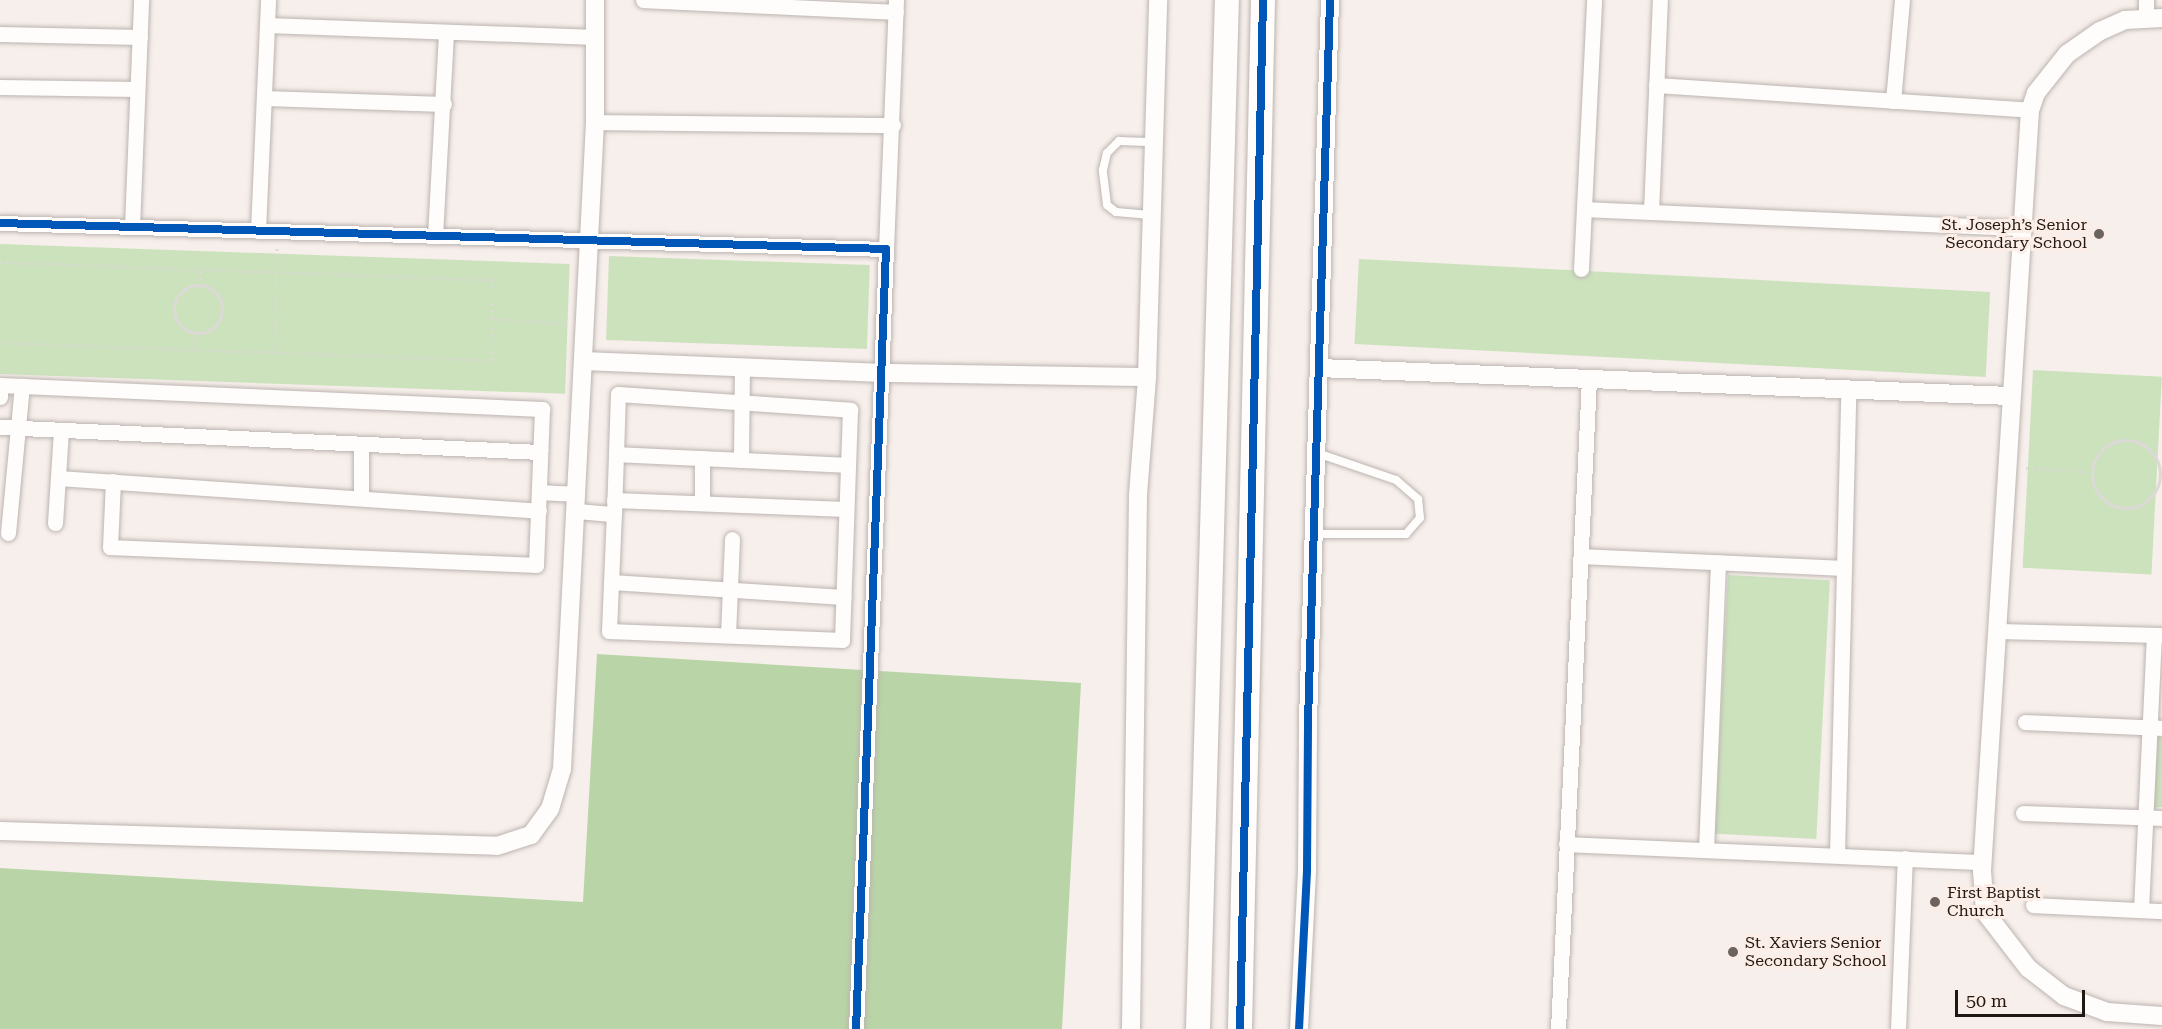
<!DOCTYPE html>
<html>
<head>
<meta charset="utf-8">
<style>
	body { margin:0 }
	#map { position:relative; width:2162px; height:1029px; overflow:hidden; background:#f7efeb; font-family:"Roboto Serif",serif }
	div>[style] { position:absolute }
	.green>* { inset:0; background:#cce2bd; transform-origin:0 0 }
	.forest>* { inset:0; background:#b9d5a7 }
	.path>* { height:3px; margin-top:-1.5px; transform-origin:0; background:repeating-linear-gradient(90deg,#dcd9d7 0 1.5px,transparent 0 6px) }
	.path>.ring { margin:-1.5px; padding:0; box-sizing:content-box; background:none; border:3px solid #dcd9d7; border-radius:50% }
	.roads { filter:drop-shadow(0 0 2px #bcb4b0) drop-shadow(0 0 2px #bcb4b0) }
	.service>* { height:8px; margin:-4px; padding:0 4px; transform-origin:4px; border-radius:4px; background:#fefdfc }
	.minor>* { height:15px; margin:-7.5px; padding:0 7.5px; transform-origin:7.5px; border-radius:7.5px; background:#fefdfc }
	.tertiary>* { height:18px; margin:-9px; padding:0 9px; transform-origin:9px; border-radius:9px; background:#fefdfc }
	.trunk>* { height:24px; margin:-12px; padding:0 12px; transform-origin:12px; border-radius:12px; background:#fefdfc }
	.cycleway>* { height:8px; margin:-4px; padding:0 4px; transform-origin:4px; border-radius:4px; background:#0057b8 }
	.dots>* { width:16px; height:16px; translate:-50% -50%; box-sizing:border-box; border:3px solid #fceee6; border-radius:50% }
	span { translate:-50% -50%; white-space:nowrap; text-align:center; line-height:1.15; -webkit-text-stroke:6px #fceee6; paint-order:stroke }
	.poi-label { font-size:16px; color:#1f1813 }
	.right { translate:-100% -50%; text-align:right }
	.left { translate:0 -50%; text-align:left }
	.scale { position:absolute; left:1955px; top:990px; width:130px; height:27px; box-sizing:border-box; border:3px solid #1f1813; border-top:0; padding-left:8px; font-size:18px; line-height:21px; white-space:nowrap; color:#1f1813; -webkit-text-stroke:4px #fceee6; paint-order:stroke }
</style>
</head>
<body>
<div id="map">
	<div class="green">
		<i style="left:0;top:244px;width:570px;height:130px;rotate:2deg"></i>
		<i style="left:609px;top:256px;width:261px;height:84px;rotate:2deg"></i>
		<i style="left:1359px;top:259px;width:632px;height:85px;rotate:3deg"></i>
		<i style="left:2033px;top:370px;width:129px;height:198px;rotate:3deg"></i>
		<i style="left:1728px;top:575px;width:102px;height:259px;rotate:3deg"></i>
		<i style="clip-path:polygon(2157px 738px,2162px 738px,2162px 807px,2154px 807px)"></i>
	</div>
	<div class="forest">
		<i style="clip-path:polygon(597px 654px,1081px 683px,1062px 1029px,0 1029px,0 868px,583px 902px)"></i>
	</div>
	<div class="path">
		<i style="left:0;top:262px;width:493px;rotate:2.1deg"></i>
		<i style="left:493px;top:280px;width:80px;rotate:91.4deg"></i>
		<i style="left:491px;top:360px;width:491px;rotate:-178deg"></i>
		<i style="left:199px;top:285px;width:16px;rotate:-83deg"></i>
		<i class="ring" style="left:174px;top:285px;width:45px;height:45px"></i>
		<i style="left:492px;top:318px;width:76px;rotate:4.5deg"></i>
		<i style="left:194px;top:350px;width:17px;rotate:-87deg"></i>
		<i style="left:275px;top:352px;width:107px;rotate:-88.9deg"></i>
		<i class="ring" style="left:2092px;top:440px;width:65px;height:65px"></i>
		<i style="left:2026px;top:468px;width:65px;rotate:3.5deg"></i>
	</div>
	<div class="roads">
		<div class="service">
			<i style="left:1150px;top:215px;width:34px;rotate:-175deg"></i>
			<i style="left:1116px;top:212px;width:11px;rotate:-142deg"></i>
			<i style="left:1107px;top:205px;width:35px;rotate:-97deg"></i>
			<i style="left:1103px;top:170px;width:17px;rotate:-77deg"></i>
			<i style="left:1107px;top:153px;width:17px;rotate:-45deg"></i>
			<i style="left:1119px;top:141px;width:34px;rotate:2deg"></i>
			<i style="left:1316px;top:534px;width:90px"></i>
			<i style="left:1406px;top:534px;width:21px;rotate:-49deg"></i>
			<i style="left:1420px;top:518px;width:19px;rotate:-96deg"></i>
			<i style="left:1418px;top:499px;width:29px;rotate:-139deg"></i>
			<i style="left:1396px;top:480px;width:83px;rotate:-161.1deg"></i>
		</div>
		<div class="minor">
			<i style="left:643px;top:0;width:253px;rotate:2.7deg"></i>
			<i style="left:2146px;top:18px;width:18px;rotate:-90deg"></i>
			<i style="left:267px;top:25px;width:329px;rotate:2.1deg"></i>
			<i style="left:0;top:34px;width:140px;rotate:1.2deg"></i>
			<i style="left:1656px;top:85px;width:375px;rotate:3.8deg"></i>
			<i style="left:0;top:87px;width:137px;rotate:0.8deg"></i>
			<i style="left:264px;top:98px;width:180px;rotate:1.9deg"></i>
			<i style="left:1893px;top:101px;width:101px;rotate:-84.9deg"></i>
			<i style="left:595px;top:122px;width:298px;rotate:0.6deg"></i>
			<i style="left:1584px;top:209px;width:438px;rotate:2.5deg"></i>
			<i style="left:1651px;top:212px;width:212px;rotate:-87.6deg"></i>
			<i style="left:0;top:223px;width:886px;rotate:1.68deg"></i>
			<i style="left:886px;top:249px;width:781px;rotate:92.2deg"></i>
			<i style="left:132px;top:227px;width:227px;rotate:-87.7deg"></i>
			<i style="left:258px;top:231px;width:231px;rotate:-87.5deg"></i>
			<i style="left:435px;top:236px;width:204px;rotate:-86.9deg"></i>
			<i style="left:886px;top:249px;width:249px;rotate:-87.7deg"></i>
			<i style="left:1581px;top:269px;width:269px;rotate:-87.2deg"></i>
			<i style="left:0;top:397px;width:12px;rotate:-90deg"></i>
			<i style="left:0;top:385px;width:543px;rotate:2.54deg"></i>
			<i style="left:542px;top:409px;width:156px;rotate:92.2deg"></i>
			<i style="left:536px;top:565px;width:426px;rotate:-177.6deg"></i>
			<i style="left:110px;top:547px;width:66px;rotate:-87.4deg"></i>
			<i style="left:0;top:427px;width:541px;rotate:2.65deg"></i>
			<i style="left:361px;top:444px;width:53px;rotate:90deg"></i>
			<i style="left:616px;top:454px;width:232px;rotate:2.7deg"></i>
			<i style="left:741px;top:460px;width:93px;rotate:-89.4deg"></i>
			<i style="left:58px;top:478px;width:482px;rotate:3.9deg"></i>
			<i style="left:539px;top:492px;width:38px;rotate:3deg"></i>
			<i style="left:614px;top:500px;width:232px;rotate:2.2deg"></i>
			<i style="left:702px;top:503px;width:45px;rotate:-90deg"></i>
			<i style="left:577px;top:511px;width:37px;rotate:5deg"></i>
			<i style="left:614px;top:514px;width:120px;rotate:-88.1deg"></i>
			<i style="left:618px;top:394px;width:233px;rotate:3.9deg"></i>
			<i style="left:850px;top:410px;width:230px;rotate:92deg"></i>
			<i style="left:842px;top:640px;width:233px;rotate:-177.8deg"></i>
			<i style="left:609px;top:631px;width:117px;rotate:-87.6deg"></i>
			<i style="left:55px;top:523px;width:93px;rotate:-86.3deg"></i>
			<i style="left:8px;top:533px;width:148px;rotate:-84.6deg"></i>
			<i style="left:1581px;top:556px;width:262px;rotate:2.6deg"></i>
			<i style="left:611px;top:582px;width:233px;rotate:3.7deg"></i>
			<i style="left:1996px;top:631px;width:166px;rotate:1.4deg"></i>
			<i style="left:728px;top:635px;width:96px;rotate:-87.6deg"></i>
			<i style="left:2025px;top:722px;width:137px;rotate:2.5deg"></i>
			<i style="left:2023px;top:813px;width:139px;rotate:2.1deg"></i>
			<i style="left:1566px;top:844px;width:416px;rotate:2.5deg"></i>
			<i style="left:1706px;top:850px;width:288px;rotate:-87.6deg"></i>
			<i style="left:1837px;top:855px;width:466px;rotate:-88.6deg"></i>
			<i style="left:2033px;top:905px;width:129px;rotate:2.7deg"></i>
			<i style="left:2141px;top:910px;width:275px;rotate:-87.3deg"></i>
			<i style="left:1558px;top:1029px;width:651px;rotate:-87.27deg"></i>
			<i style="left:1898px;top:1029px;width:171px;rotate:-87.7deg"></i>
		</div>
		<div class="tertiary">
			<i style="left:2162px;top:18px;width:37px;rotate:177deg"></i>
			<i style="left:2125px;top:20px;width:27px;rotate:156deg"></i>
			<i style="left:2100px;top:31px;width:40px;rotate:145.1deg"></i>
			<i style="left:2067px;top:54px;width:50px;rotate:128.5deg"></i>
			<i style="left:2036px;top:93px;width:18px;rotate:109deg"></i>
			<i style="left:2030px;top:110px;width:763px;rotate:93.61deg"></i>
			<i style="left:1982px;top:871px;width:41px;rotate:85.8deg"></i>
			<i style="left:1985px;top:912px;width:71px;rotate:52.5deg"></i>
			<i style="left:2028px;top:968px;width:46px;rotate:37.9deg"></i>
			<i style="left:2064px;top:996px;width:46px;rotate:20.4deg"></i>
			<i style="left:2107px;top:1012px;width:55px;rotate:4.2deg"></i>
			<i style="left:583px;top:361px;width:301px;rotate:2.3deg"></i>
			<i style="left:884px;top:373px;width:263px;rotate:0.9deg"></i>
			<i style="left:1319px;top:368px;width:692px;rotate:2.32deg"></i>
			<i style="left:0;top:831px;width:497px;rotate:1.7deg"></i>
			<i style="left:497px;top:846px;width:36px;rotate:-18deg"></i>
			<i style="left:531px;top:835px;width:32px;rotate:-54deg"></i>
			<i style="left:550px;top:809px;width:42px;rotate:-73.3deg"></i>
			<i style="left:562px;top:769px;width:648px;rotate:-87.08deg"></i>
			<i style="left:595px;top:122px;width:122px;rotate:-90deg"></i>
			<i style="left:1131px;top:1029px;width:534px;rotate:-89.25deg"></i>
			<i style="left:1138px;top:495px;width:118px;rotate:-85.6deg"></i>
			<i style="left:1147px;top:377px;width:377px;rotate:-88.3deg"></i>
			<i style="left:1299px;top:1029px;width:159px;rotate:-87.1deg"></i>
			<i style="left:1307px;top:870px;width:149px;rotate:-89.6deg"></i>
			<i style="left:1308px;top:721px;width:721px;rotate:-88.25deg"></i>
		</div>
		<div class="trunk">
			<i style="left:1198px;top:1029px;width:1029px;rotate:-88.39deg"></i>
			<i style="left:1240px;top:1029px;width:1029px;rotate:-88.72deg"></i>
		</div>
	</div>
	<div class="cycleway">
		<i style="left:0;top:223px;width:886px;rotate:1.68deg"></i>
		<i style="left:886px;top:249px;width:781px;rotate:92.2deg"></i>
		<i style="left:1240px;top:1029px;width:1029px;rotate:-88.72deg"></i>
		<i style="left:1299px;top:1029px;width:159px;rotate:-87.1deg"></i>
		<i style="left:1307px;top:870px;width:149px;rotate:-89.6deg"></i>
		<i style="left:1308px;top:721px;width:721px;rotate:-88.25deg"></i>
	</div>
	<div class="dots">
		<i style="left:2099px;top:234px;background:#6b635f"></i>
		<i style="left:1935px;top:902px;background:#6b635f"></i>
		<i style="left:1733px;top:952px;background:#6b635f"></i>
	</div>
	<div class="poi-label">
		<span class="right" style="left:2087px;top:234px">St. Joseph’s Senior<br>Secondary School</span>
		<span class="left" style="left:1947px;top:902px">First Baptist<br>Church</span>
		<span class="left" style="left:1745px;top:952px">St. Xaviers Senior<br>Secondary School</span>
	</div>
	<div class="scale">50 m</div>
</div>
</body>
</html>
